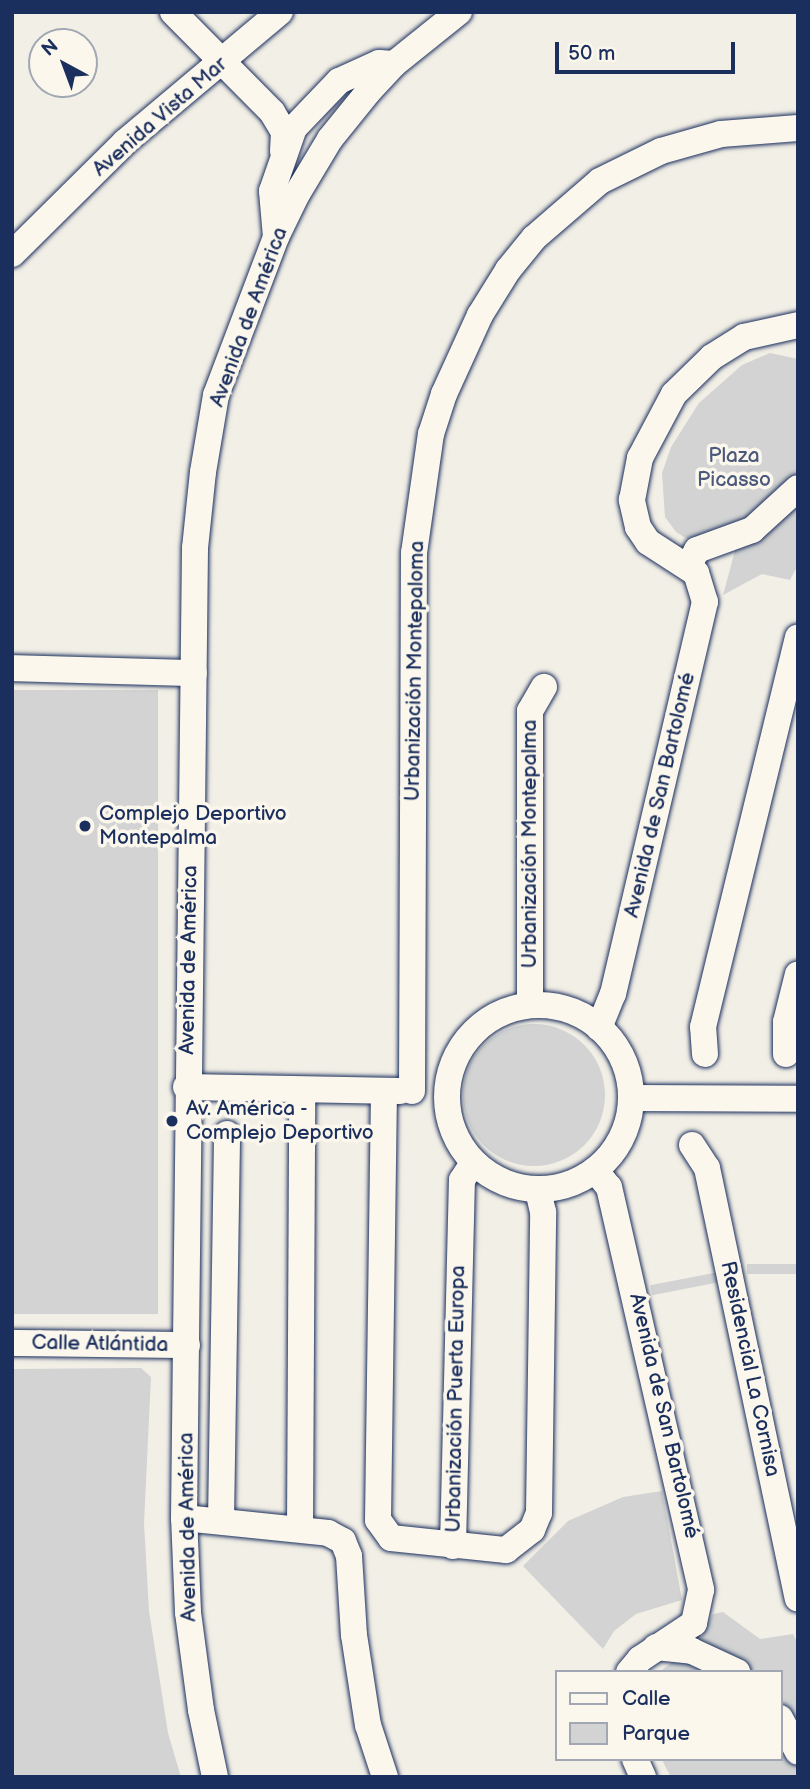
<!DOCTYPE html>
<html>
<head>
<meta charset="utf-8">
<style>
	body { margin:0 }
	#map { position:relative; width:810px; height:1789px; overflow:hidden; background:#f2efe6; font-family:"Balsamiq Sans",sans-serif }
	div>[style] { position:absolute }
	.green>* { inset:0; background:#d2d3d2; transform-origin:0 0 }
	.round { border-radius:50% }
	.roads { filter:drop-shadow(0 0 2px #1b2f5e) drop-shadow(0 0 2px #1b2f5e) }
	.minor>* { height:26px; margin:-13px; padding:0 13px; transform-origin:13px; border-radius:13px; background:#fbf7ec }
	.minor>.ring { margin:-13px; padding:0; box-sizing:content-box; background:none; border:26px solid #fbf7ec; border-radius:50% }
	.dots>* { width:19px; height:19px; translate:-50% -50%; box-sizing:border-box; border:4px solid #fbf7ec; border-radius:50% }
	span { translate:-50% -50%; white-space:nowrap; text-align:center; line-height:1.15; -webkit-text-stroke:7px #fbf7ec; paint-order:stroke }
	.street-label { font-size:21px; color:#1b2f5e }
	.park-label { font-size:21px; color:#49587b }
	.poi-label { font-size:21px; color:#1b2f5e }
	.left { translate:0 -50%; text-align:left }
	.frame { position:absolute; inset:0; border:14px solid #1b2f5e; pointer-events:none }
	.legend { position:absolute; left:555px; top:1670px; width:228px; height:91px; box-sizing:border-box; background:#fbf7ec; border:2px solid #a1a7b3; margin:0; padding:9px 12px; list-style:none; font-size:21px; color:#1b2f5e }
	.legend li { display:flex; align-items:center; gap:14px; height:35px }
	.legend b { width:35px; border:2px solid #a1a7b3 }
	.north { position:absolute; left:28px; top:28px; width:70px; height:70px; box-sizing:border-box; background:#fbf7ec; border:2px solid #a1a7b3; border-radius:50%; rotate:319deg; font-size:19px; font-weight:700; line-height:28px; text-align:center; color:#1b2f5e }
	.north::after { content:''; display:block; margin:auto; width:24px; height:32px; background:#1b2f5e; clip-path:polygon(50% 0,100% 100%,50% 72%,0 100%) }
	.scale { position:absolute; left:555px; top:42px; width:180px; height:32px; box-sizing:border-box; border:4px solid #1b2f5e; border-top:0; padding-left:9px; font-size:21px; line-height:24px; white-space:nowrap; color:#1b2f5e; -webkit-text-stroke:5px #fbf7ec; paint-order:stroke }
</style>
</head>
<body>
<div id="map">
	<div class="green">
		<i style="clip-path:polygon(770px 353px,798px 359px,798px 565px,790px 580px,762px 574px,723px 595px,736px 547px,692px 542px,676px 532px,665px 517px,662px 473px,671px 447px,699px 403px,742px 365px)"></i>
		<i style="left:12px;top:690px;width:146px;height:624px"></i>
		<i class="round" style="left:463px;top:1024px;width:142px;height:142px"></i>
		<i style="left:798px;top:1264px;width:10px;height:51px;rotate:90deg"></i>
		<i style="left:719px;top:1272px;width:10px;height:70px;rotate:79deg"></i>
		<i style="clip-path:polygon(141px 1368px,151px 1377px,144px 1523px,149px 1611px,168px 1733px,181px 1777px,12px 1777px,12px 1369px)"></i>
		<i style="clip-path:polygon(662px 1491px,682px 1600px,636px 1614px,614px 1631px,603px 1649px,523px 1566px,568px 1521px,623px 1497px)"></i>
		<i style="clip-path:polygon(723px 1612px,760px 1639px,793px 1634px,798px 1644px,798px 1777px,671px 1777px,665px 1766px,662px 1759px,780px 1759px,780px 1672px,659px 1672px,699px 1643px,713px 1614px)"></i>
	</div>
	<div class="roads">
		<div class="minor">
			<i style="left:173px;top:12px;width:141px;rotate:45.3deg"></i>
			<i style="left:272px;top:112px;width:23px;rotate:59deg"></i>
			<i style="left:284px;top:132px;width:19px;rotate:93deg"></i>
			<i style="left:276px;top:237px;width:46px;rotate:-95deg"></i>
			<i style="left:272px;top:191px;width:67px;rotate:-70.8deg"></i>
			<i style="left:294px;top:128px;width:65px;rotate:-46.2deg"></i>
			<i style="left:339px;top:81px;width:44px;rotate:-24.2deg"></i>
			<i style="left:379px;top:63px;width:15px;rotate:4deg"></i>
			<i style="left:12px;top:254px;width:159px;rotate:-44.7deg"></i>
			<i style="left:125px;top:142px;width:202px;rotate:-40deg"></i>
			<i style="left:688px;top:567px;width:19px;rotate:-62deg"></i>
			<i style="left:697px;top:550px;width:59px;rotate:-20deg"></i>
			<i style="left:752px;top:530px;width:62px;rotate:-42.4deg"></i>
			<i style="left:12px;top:668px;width:182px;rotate:1.6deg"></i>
			<i class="ring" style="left:447px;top:1005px;width:158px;height:158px"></i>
			<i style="left:530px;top:1005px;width:294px;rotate:-90deg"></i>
			<i style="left:530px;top:711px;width:28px;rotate:-60deg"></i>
			<i style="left:599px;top:1028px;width:37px;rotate:-68deg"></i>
			<i style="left:613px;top:994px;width:403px;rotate:-76.8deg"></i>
			<i style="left:705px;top:602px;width:30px;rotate:-107deg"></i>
			<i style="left:696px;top:573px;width:57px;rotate:-147.1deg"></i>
			<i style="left:648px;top:542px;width:18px;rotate:-124deg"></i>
			<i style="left:638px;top:527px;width:28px;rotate:-103deg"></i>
			<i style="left:632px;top:500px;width:43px;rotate:-79.2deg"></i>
			<i style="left:640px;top:458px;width:72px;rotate:-62deg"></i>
			<i style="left:674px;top:394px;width:53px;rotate:-44.2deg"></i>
			<i style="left:712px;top:357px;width:38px;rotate:-32deg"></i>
			<i style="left:744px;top:337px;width:55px;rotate:-12.5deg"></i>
			<i style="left:705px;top:1054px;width:27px;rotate:-94deg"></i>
			<i style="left:703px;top:1027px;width:401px;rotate:-76.3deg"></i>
			<i style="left:786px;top:1054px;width:32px;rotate:-90deg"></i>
			<i style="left:786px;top:1022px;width:49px;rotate:-76deg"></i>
			<i style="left:186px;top:1087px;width:214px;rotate:1.1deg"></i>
			<i style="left:384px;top:1091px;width:429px;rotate:90.8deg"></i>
			<i style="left:378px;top:1520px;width:22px;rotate:54deg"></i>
			<i style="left:391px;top:1538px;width:116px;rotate:6deg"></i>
			<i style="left:506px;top:1550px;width:33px;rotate:-38deg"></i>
			<i style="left:532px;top:1530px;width:18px;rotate:-68deg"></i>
			<i style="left:539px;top:1513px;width:301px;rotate:-89.2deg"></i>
			<i style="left:543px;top:1212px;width:23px;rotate:-103deg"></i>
			<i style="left:412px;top:1091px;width:538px;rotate:-89.79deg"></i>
			<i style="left:414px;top:553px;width:120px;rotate:-81.9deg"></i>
			<i style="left:431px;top:434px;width:42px;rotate:-72deg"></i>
			<i style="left:444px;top:394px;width:87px;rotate:-65.5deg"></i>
			<i style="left:480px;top:315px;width:53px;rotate:-58.1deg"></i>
			<i style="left:508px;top:270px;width:41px;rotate:-50.9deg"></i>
			<i style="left:534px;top:238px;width:87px;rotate:-40.8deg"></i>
			<i style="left:600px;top:181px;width:68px;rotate:-26.2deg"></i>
			<i style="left:661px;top:151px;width:62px;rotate:-15.8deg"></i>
			<i style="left:721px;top:134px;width:77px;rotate:-4.5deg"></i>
			<i style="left:632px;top:1098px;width:166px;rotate:0.3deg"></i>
			<i style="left:692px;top:1145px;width:27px;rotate:57deg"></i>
			<i style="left:707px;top:1168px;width:440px;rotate:78.1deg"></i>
			<i style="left:595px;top:1170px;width:22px;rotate:51deg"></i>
			<i style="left:609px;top:1187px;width:413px;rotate:77.1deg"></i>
			<i style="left:701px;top:1590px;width:34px;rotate:102deg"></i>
			<i style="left:694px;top:1623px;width:65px;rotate:146.3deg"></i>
			<i style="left:640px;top:1659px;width:17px;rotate:130deg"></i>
			<i style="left:12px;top:1343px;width:175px;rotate:0.7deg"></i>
			<i style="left:184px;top:1518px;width:145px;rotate:5.9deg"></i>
			<i style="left:328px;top:1533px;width:17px;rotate:28deg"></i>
			<i style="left:343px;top:1541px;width:16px;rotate:68deg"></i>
			<i style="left:349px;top:1556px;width:79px;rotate:86.4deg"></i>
			<i style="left:354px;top:1635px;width:91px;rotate:81.2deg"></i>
			<i style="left:368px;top:1725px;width:55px;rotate:71.9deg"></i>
			<i style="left:221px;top:1521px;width:387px;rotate:-89.1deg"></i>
			<i style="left:300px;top:1529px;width:439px;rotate:-89.7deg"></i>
			<i style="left:453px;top:1546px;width:366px;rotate:-88.6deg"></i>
			<i style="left:462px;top:1180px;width:20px;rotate:-57deg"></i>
			<i style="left:656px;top:1647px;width:36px;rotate:6deg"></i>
			<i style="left:692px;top:1651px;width:50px;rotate:25deg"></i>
			<i style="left:780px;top:1718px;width:38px;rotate:62deg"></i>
			<i style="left:635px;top:1759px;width:20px;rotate:66deg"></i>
			<i style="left:215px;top:1777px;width:68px;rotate:-101.8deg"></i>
			<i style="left:201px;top:1710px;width:99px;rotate:-97.6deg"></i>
			<i style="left:188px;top:1612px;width:94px;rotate:-92.4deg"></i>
			<i style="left:184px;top:1518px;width:970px;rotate:-89.35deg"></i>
			<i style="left:195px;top:548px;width:76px;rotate:-84deg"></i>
			<i style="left:203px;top:472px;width:78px;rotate:-80.4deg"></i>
			<i style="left:216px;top:395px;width:169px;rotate:-69.2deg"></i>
			<i style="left:276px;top:237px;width:48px;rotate:-64deg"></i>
			<i style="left:297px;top:194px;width:64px;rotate:-59deg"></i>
			<i style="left:330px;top:139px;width:60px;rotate:-51deg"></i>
			<i style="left:368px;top:92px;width:38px;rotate:-47deg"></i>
			<i style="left:394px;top:64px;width:83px;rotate:-38.7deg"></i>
		</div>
	</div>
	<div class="dots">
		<i style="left:85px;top:826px;background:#1b2f5e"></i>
		<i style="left:172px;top:1121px;background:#1b2f5e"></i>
	</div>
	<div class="street-label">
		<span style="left:160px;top:117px;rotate:-41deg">Avenida Vista Mar</span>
		<span style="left:249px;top:317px;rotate:-70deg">Avenida de América</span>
		<span style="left:415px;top:671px;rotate:-89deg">Urbanización Montepaloma</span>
		<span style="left:660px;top:795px;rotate:-77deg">Avenida de San Bartolomé</span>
		<span style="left:530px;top:844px;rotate:-90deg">Urbanización Montepalma</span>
		<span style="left:189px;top:960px;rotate:-89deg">Avenida de América</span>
		<span style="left:100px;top:1344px;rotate:1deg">Calle Atlántida</span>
		<span style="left:750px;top:1369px;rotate:78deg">Residencial La Cornisa</span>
		<span style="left:456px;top:1399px;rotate:-89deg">Urbanización Puerta Europa</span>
		<span style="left:664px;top:1416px;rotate:77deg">Avenida de San Bartolomé</span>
		<span style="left:188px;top:1527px;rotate:-91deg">Avenida de América</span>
	</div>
	<div class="park-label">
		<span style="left:734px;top:468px">Plaza<br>Picasso</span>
	</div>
	<div class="poi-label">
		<span class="left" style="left:99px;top:826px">Complejo Deportivo<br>Montepalma</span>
		<span class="left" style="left:186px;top:1121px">Av. América -<br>Complejo Deportivo</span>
	</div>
	<div class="frame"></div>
	<ul class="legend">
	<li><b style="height:9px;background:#fbf7ec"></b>Calle</li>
	<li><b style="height:19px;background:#d2d3d2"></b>Parque</li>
	</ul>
	<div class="north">N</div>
	<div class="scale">50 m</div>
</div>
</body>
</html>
